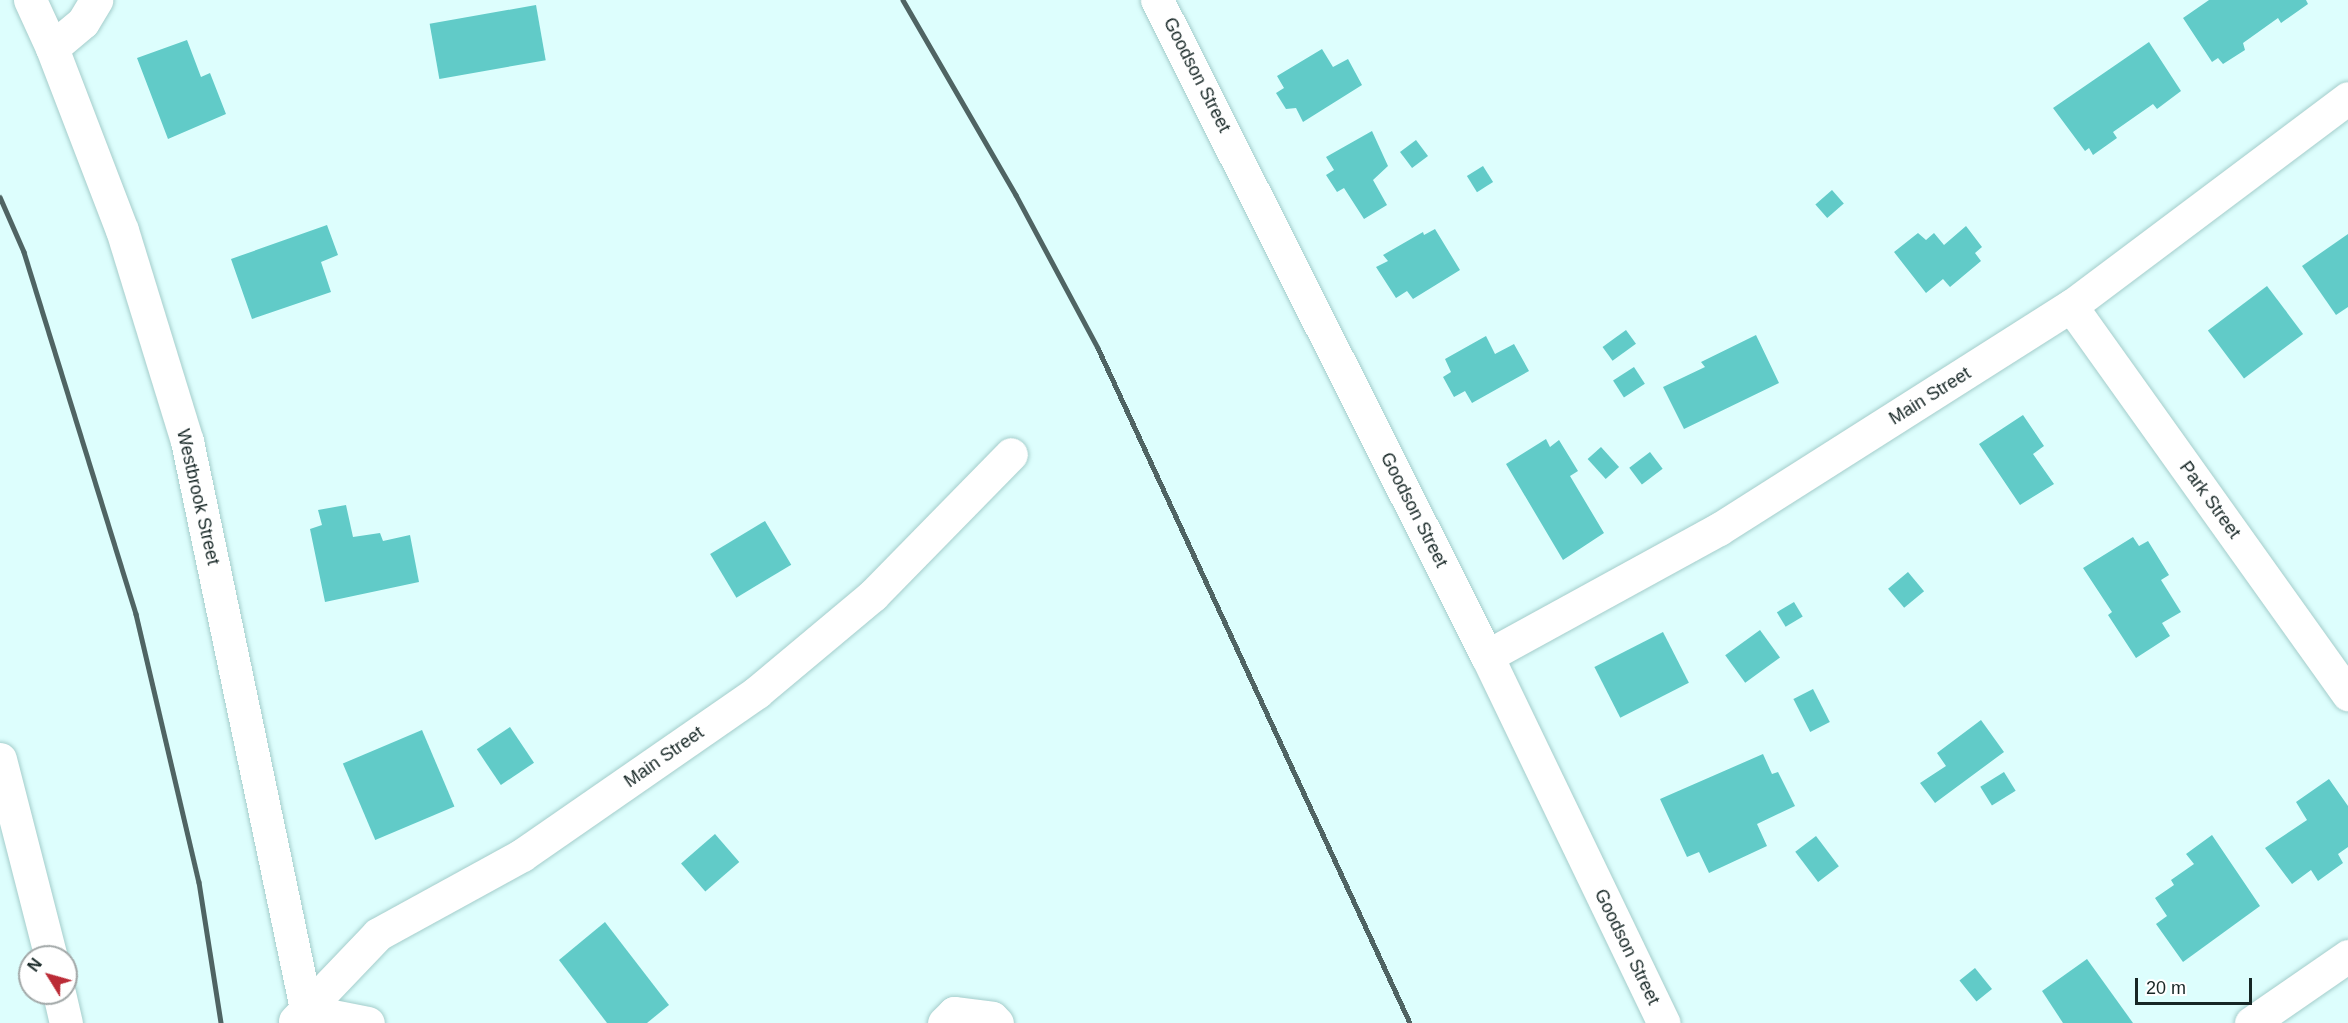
<!DOCTYPE html>
<html>
<head>
<meta charset="utf-8">
<style>
	body { margin:0 }
	#map { position:relative; width:2348px; height:1023px; overflow:hidden; background:#ddfefd; font-family:Arial,sans-serif }
	div>[style] { position:absolute }
	.building>* { inset:0; background:#61cbc8; transform-origin:0 0 }
	.roads { filter:drop-shadow(0 0 2px #a4cdcb) drop-shadow(0 0 2px #a4cdcb) }
	.minor>* { height:33px; margin:-16.5px; padding:0 16.5px; transform-origin:16.5px; border-radius:16.5px; background:#fff }
	.major>* { height:33px; margin:-16.5px; padding:0 16.5px; transform-origin:16.5px; border-radius:16.5px; background:#fff }
	.rail>* { height:4.5px; margin:-2.25px; padding:0 2.25px; transform-origin:2.25px; border-radius:2.25px; background:#4f6463 }
	span { translate:-50% -50%; white-space:nowrap; text-align:center; line-height:1.15; -webkit-text-stroke:4.5px #fff; paint-order:stroke }
	.street-label { font-size:18px; color:#162625 }
	.north { position:absolute; left:18px; top:945px; width:60px; height:60px; box-sizing:border-box; background:#fff; border:2px solid #a2a8a8; border-radius:50%; rotate:307deg; font-size:16px; font-weight:700; line-height:24px; text-align:center; color:#162625 }
	.north::after { content:''; display:block; margin:auto; width:21px; height:27px; background:#bb2b36; clip-path:polygon(50% 0,100% 100%,50% 72%,0 100%) }
	.scale { position:absolute; left:2135px; top:978px; width:117px; height:27px; box-sizing:border-box; border:3px solid #162625; border-top:0; padding-left:8px; font-size:18px; line-height:21px; white-space:nowrap; color:#162625; -webkit-text-stroke:4px #fff; paint-order:stroke }
</style>
</head>
<body>
<div id="map">
	<div class="building">
		<i style="clip-path:polygon(2209px 0,2306px 0,2308px 4px,2281px 23px,2278px 18px,2243px 43px,2245px 50px,2223px 64px,2218px 58px,2212px 62px,2183px 18px)"></i>
		<i style="left:536px;top:5px;width:56px;height:108px;rotate:80deg"></i>
		<i style="clip-path:polygon(187px 40px,201px 77px,210px 73px,226px 114px,168px 139px,137px 58px)"></i>
		<i style="clip-path:polygon(2149px 42px,2181px 91px,2157px 109px,2153px 104px,2113px 132px,2117px 138px,2093px 155px,2089px 148px,2085px 151px,2053px 108px)"></i>
		<i style="clip-path:polygon(1322px 49px,1333px 67px,1348px 59px,1362px 85px,1303px 122px,1296px 108px,1286px 109px,1276px 93px,1284px 88px,1277px 76px)"></i>
		<i style="clip-path:polygon(1372px 131px,1388px 166px,1373px 180px,1387px 205px,1364px 219px,1344px 188px,1337px 192px,1326px 175px,1334px 170px,1326px 157px)"></i>
		<i style="left:1416px;top:140px;width:20px;height:20px;rotate:53deg"></i>
		<i style="left:1483px;top:166px;width:19px;height:19px;rotate:58deg"></i>
		<i style="left:1832px;top:190px;width:18px;height:22px;rotate:49deg"></i>
		<i style="clip-path:polygon(327px 225px,338px 255px,321px 262px,331px 292px,252px 319px,231px 259px)"></i>
		<i style="clip-path:polygon(1966px 226px,1982px 247px,1975px 253px,1981px 261px,1950px 287px,1943px 279px,1926px 293px,1894px 252px,1918px 233px,1926px 240px,1934px 233px,1944px 245px)"></i>
		<i style="clip-path:polygon(1435px 229px,1460px 270px,1413px 299px,1407px 291px,1396px 298px,1376px 267px,1388px 261px,1383px 255px,1423px 232px,1424px 235px)"></i>
		<i style="clip-path:polygon(2348px 234px,2348px 307px,2336px 315px,2302px 266px)"></i>
		<i style="left:2267px;top:286px;width:60px;height:74px;rotate:53deg"></i>
		<i style="left:1626px;top:330px;width:17px;height:29px;rotate:54deg"></i>
		<i style="clip-path:polygon(1756px 335px,1779px 383px,1684px 429px,1663px 387px,1705px 367px,1701px 362px)"></i>
		<i style="clip-path:polygon(1486px 336px,1495px 354px,1514px 344px,1529px 371px,1472px 403px,1465px 391px,1454px 397px,1443px 377px,1451px 372px,1445px 359px)"></i>
		<i style="left:1634px;top:367px;width:20px;height:25px;rotate:57deg"></i>
		<i style="clip-path:polygon(2023px 415px,2044px 446px,2033px 454px,2054px 484px,2020px 505px,1979px 444px)"></i>
		<i style="clip-path:polygon(1546px 439px,1550px 447px,1559px 440px,1578px 471px,1570px 476px,1604px 533px,1563px 560px,1506px 464px)"></i>
		<i style="left:1601px;top:447px;width:27px;height:18px;rotate:48deg"></i>
		<i style="left:1650px;top:452px;width:21px;height:26px;rotate:53deg"></i>
		<i style="clip-path:polygon(346px 505px,353px 537px,380px 533px,383px 541px,410px 535px,419px 582px,325px 602px,310px 529px,322px 525px,318px 510px)"></i>
		<i style="left:765px;top:521px;width:51px;height:64px;rotate:59deg"></i>
		<i style="clip-path:polygon(2133px 537px,2139px 546px,2148px 541px,2169px 575px,2161px 580px,2181px 612px,2162px 623px,2170px 636px,2136px 658px,2108px 615px,2112px 612px,2083px 568px)"></i>
		<i style="left:1908px;top:572px;width:25px;height:26px;rotate:50deg"></i>
		<i style="left:1794px;top:602px;width:17px;height:20px;rotate:59deg"></i>
		<i style="left:1760px;top:630px;width:34px;height:43px;rotate:54deg"></i>
		<i style="left:1663px;top:632px;width:57px;height:77px;rotate:63deg"></i>
		<i style="left:1813px;top:689px;width:37px;height:22px;rotate:63deg"></i>
		<i style="clip-path:polygon(1981px 720px,2004px 752px,1935px 803px,1920px 783px,1946px 766px,1937px 753px)"></i>
		<i style="left:510px;top:727px;width:43px;height:40px;rotate:56deg"></i>
		<i style="left:422px;top:730px;width:83px;height:86px;rotate:67deg"></i>
		<i style="clip-path:polygon(1763px 754px,1772px 774px,1778px 772px,1795px 806px,1757px 824px,1767px 846px,1709px 873px,1699px 852px,1687px 857px,1660px 799px)"></i>
		<i style="left:2004px;top:772px;width:22px;height:28px;rotate:58deg"></i>
		<i style="clip-path:polygon(2329px 779px,2348px 806px,2348px 847px,2338px 854px,2343px 863px,2318px 881px,2311px 870px,2292px 884px,2265px 848px,2307px 820px,2296px 802px)"></i>
		<i style="left:715px;top:834px;width:37px;height:45px;rotate:49deg"></i>
		<i style="clip-path:polygon(2212px 835px,2260px 906px,2183px 962px,2156px 924px,2167px 916px,2155px 898px,2174px 885px,2171px 880px,2194px 864px,2186px 854px)"></i>
		<i style="left:1816px;top:836px;width:38px;height:26px;rotate:53deg"></i>
		<i style="clip-path:polygon(605px 922px,669px 1005px,647px 1023px,607px 1023px,559px 960px)"></i>
		<i style="clip-path:polygon(2087px 959px,2133px 1023px,2063px 1023px,2042px 991px)"></i>
		<i style="left:1975px;top:968px;width:27px;height:20px;rotate:51deg"></i>
	</div>
	<div class="roads">
		<div class="minor">
			<i style="left:30px;top:0;width:53px;rotate:65.4deg"></i>
			<i style="left:52px;top:48px;width:195px;rotate:69deg"></i>
			<i style="left:122px;top:230px;width:221px;rotate:72.9deg"></i>
			<i style="left:187px;top:441px;width:595px;rotate:78.16deg"></i>
			<i style="left:1157px;top:0;width:734px;rotate:63.3deg"></i>
			<i style="left:1487px;top:656px;width:407px;rotate:64.3deg"></i>
			<i style="left:52px;top:48px;width:40px;rotate:-40deg"></i>
			<i style="left:83px;top:22px;width:26px;rotate:-59deg"></i>
			<i style="left:2071px;top:306px;width:477px;rotate:54.5deg"></i>
			<i style="left:1487px;top:656px;width:264px;rotate:-28.7deg"></i>
			<i style="left:1719px;top:529px;width:417px;rotate:-32.4deg"></i>
			<i style="left:2071px;top:306px;width:346px;rotate:-36.9deg"></i>
			<i style="left:307px;top:1011px;width:62px;rotate:11.1deg"></i>
			<i style="left:295px;top:1021px;width:120px;rotate:-46.3deg"></i>
			<i style="left:378px;top:934px;width:164px;rotate:-28.7deg"></i>
			<i style="left:522px;top:855px;width:286px;rotate:-34.7deg"></i>
			<i style="left:757px;top:692px;width:151px;rotate:-39.9deg"></i>
			<i style="left:873px;top:595px;width:197px;rotate:-45.6deg"></i>
			<i style="left:944px;top:1023px;width:14px;rotate:-45deg"></i>
			<i style="left:954px;top:1013px;width:38px;rotate:7deg"></i>
			<i style="left:992px;top:1018px;width:7px;rotate:45deg"></i>
			<i style="left:2251px;top:1023px;width:118px;rotate:-34.6deg"></i>
		</div>
		<div class="major">
			<i style="left:0;top:759px;width:204px;rotate:75.6deg"></i>
			<i style="left:59px;top:993px;width:31px;rotate:77deg"></i>
		</div>
	</div>
	<div class="rail">
		<i style="left:903px;top:0;width:225px;rotate:59.9deg"></i>
		<i style="left:1016px;top:195px;width:174px;rotate:61.8deg"></i>
		<i style="left:1098px;top:348px;width:744px;rotate:65.19deg"></i>
		<i style="left:0;top:197px;width:60px;rotate:66.4deg"></i>
		<i style="left:24px;top:252px;width:379px;rotate:72.8deg"></i>
		<i style="left:136px;top:614px;width:275px;rotate:76.8deg"></i>
		<i style="left:199px;top:882px;width:143px;rotate:81.1deg"></i>
	</div>
	<div class="street-label">
		<span style="left:1197px;top:75px;rotate:63deg">Goodson Street</span>
		<span style="left:1930px;top:396px;rotate:-32deg">Main Street</span>
		<span style="left:198px;top:497px;rotate:77deg">Westbrook Street</span>
		<span style="left:2210px;top:500px;rotate:54deg">Park Street</span>
		<span style="left:1414px;top:510px;rotate:63deg">Goodson Street</span>
		<span style="left:664px;top:757px;rotate:-35deg">Main Street</span>
		<span style="left:1627px;top:947px;rotate:64deg">Goodson Street</span>
	</div>
	<div class="north">N</div>
	<div class="scale">20 m</div>
</div>
</body>
</html>
